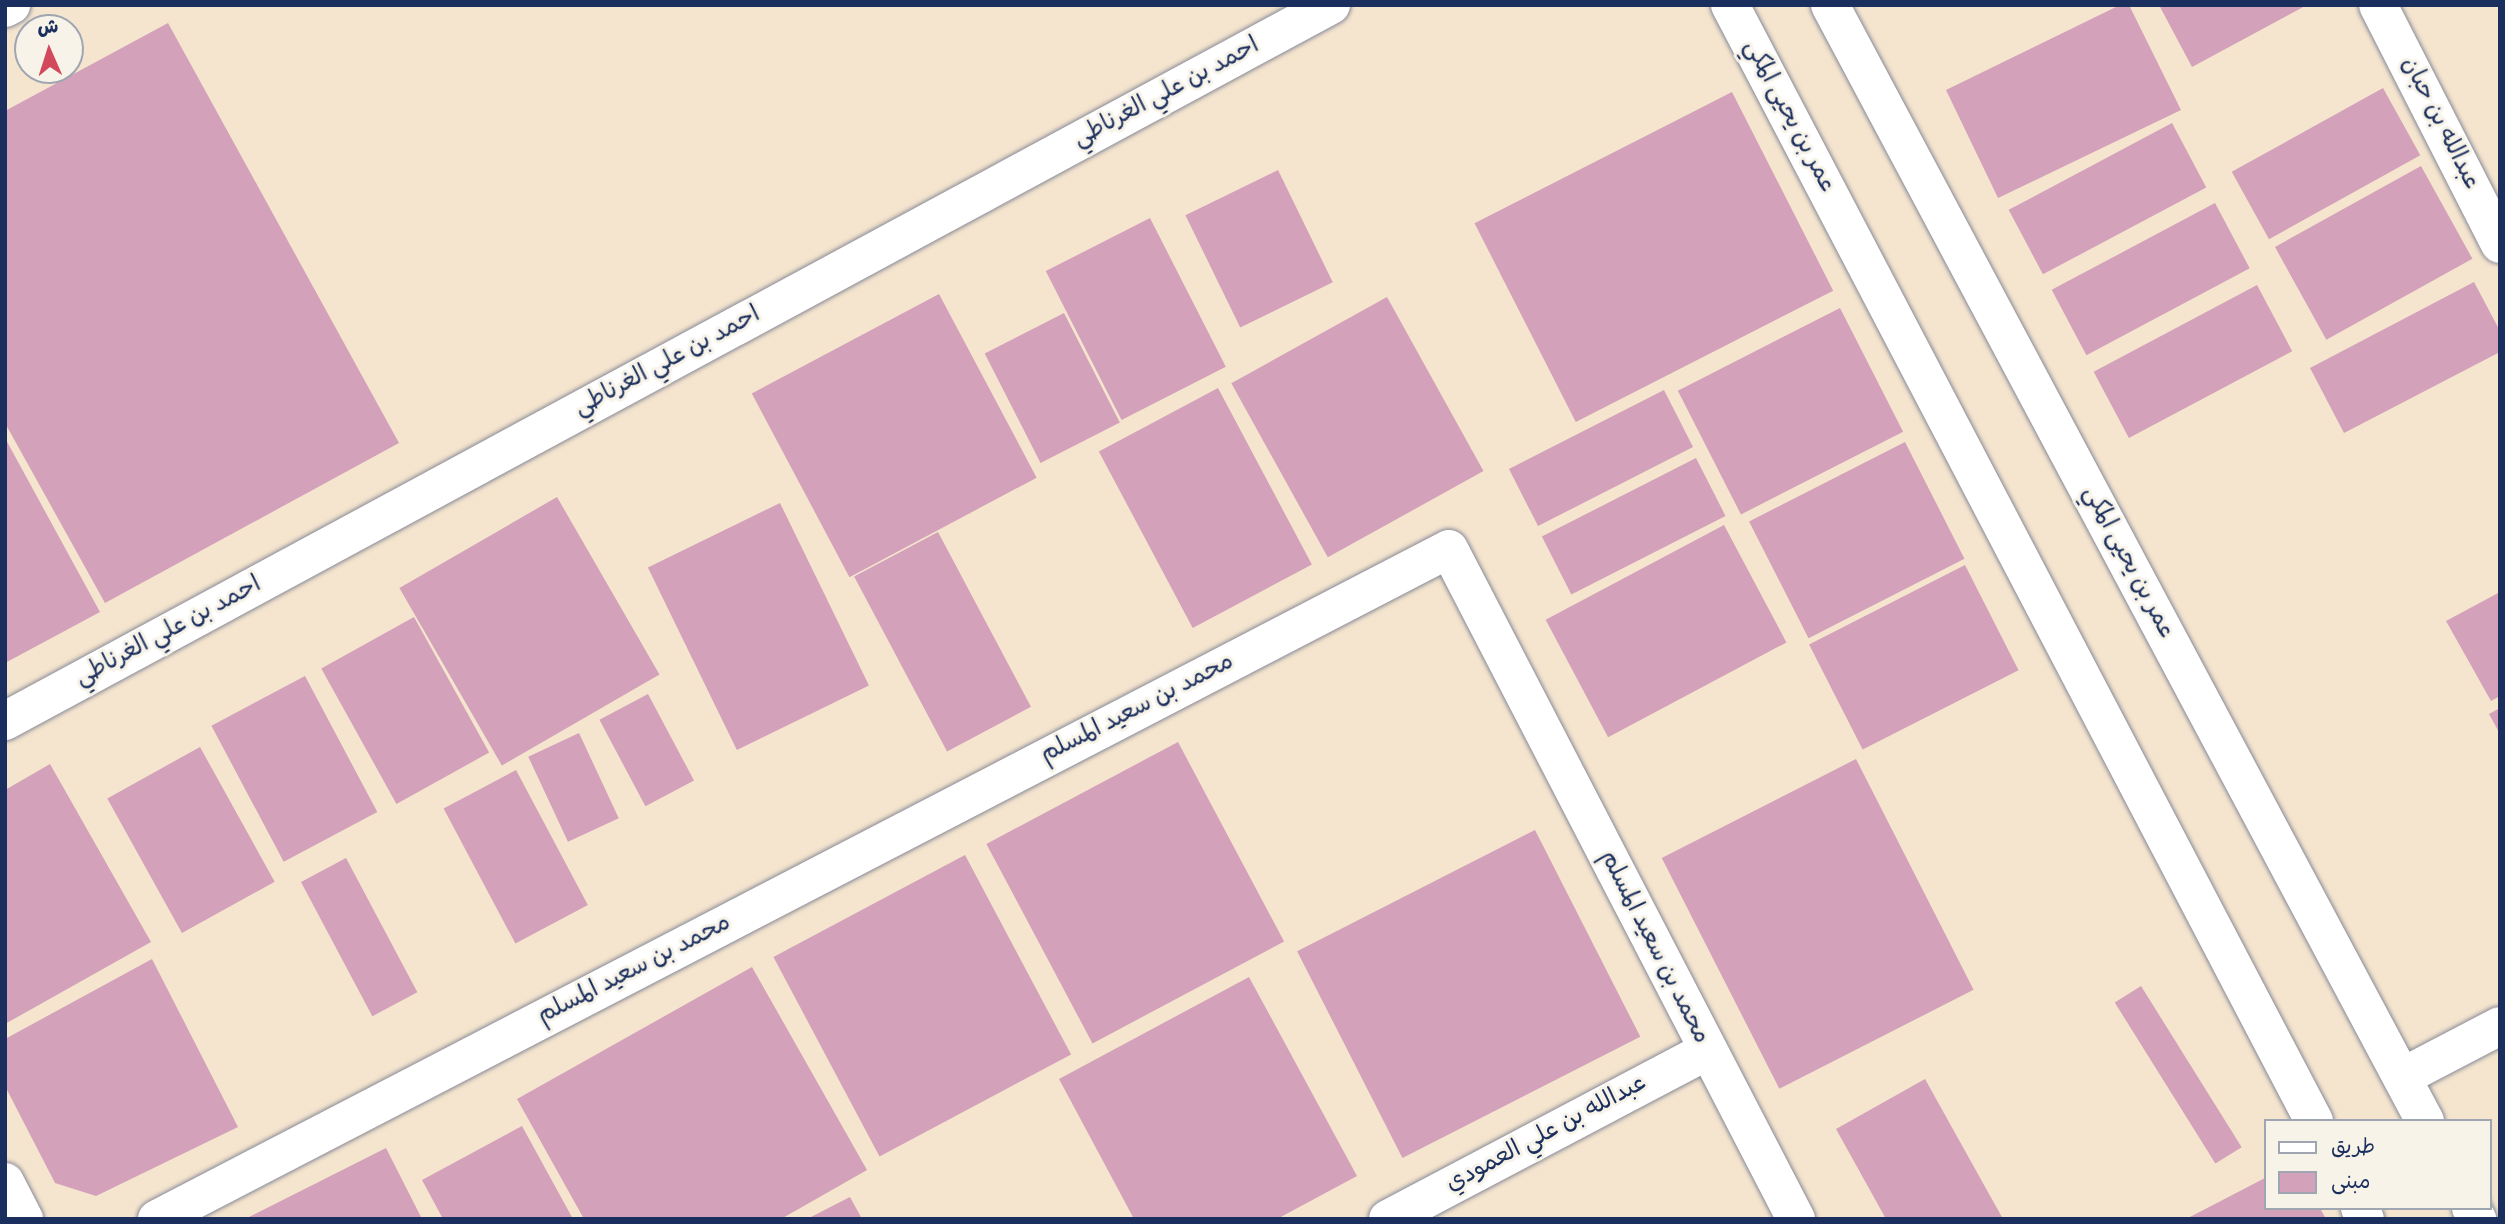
<!DOCTYPE html>
<html>
<head>
<meta charset="utf-8">
<style>
	body { margin:0 }
	#map { position:relative; width:2505px; height:1224px; overflow:hidden; background:#f5e5cf; font-family:Dekko,"Playpen Sans Arabic",sans-serif }
	div>[style] { position:absolute }
	.building>* { inset:0; background:#d3a1b9; transform-origin:0 0 }
	.roads { filter:drop-shadow(0 0 2px #888a96) drop-shadow(0 0 2px #888a96) }
	.minor>* { height:38px; margin:-19px; padding:0 19px; transform-origin:19px; border-radius:19px; background:#fff }
	span { translate:-50% -50%; white-space:nowrap; text-align:center; line-height:1.15; -webkit-text-stroke:6px #f7f3e8; paint-order:stroke }
	.street-label { font-size:24px; color:#1b2f5e }
	.frame { position:absolute; inset:0; border:7px solid #1b2f5e; pointer-events:none }
	.legend { position:absolute; left:2264px; top:1119px; width:228px; height:91px; box-sizing:border-box; background:#f7f3e8; border:2px solid #9fa5b1; margin:0; padding:9px 12px; list-style:none; font-size:21px; color:#1b2f5e }
	.legend li { display:flex; align-items:center; gap:14px; height:35px }
	.legend b { width:35px; border:2px solid #9fa5b1 }
	.north { position:absolute; left:14px; top:14px; width:70px; height:70px; box-sizing:border-box; background:#f7f3e8; border:2px solid #9fa5b1; border-radius:50%; rotate:357deg; font-size:19px; font-weight:700; line-height:28px; text-align:center; color:#1b2f5e }
	.north::after { content:''; display:block; margin:auto; width:24px; height:32px; background:#d1495b; clip-path:polygon(50% 0,100% 100%,50% 72%,0 100%) }
</style>
</head>
<body>
<div id="map">
	<div class="building">
		<i style="clip-path:polygon(2120px 5px,2129px 5px,2181px 110px,1998px 198px,1946px 90px)"></i>
		<i style="clip-path:polygon(2159px 5px,2307px 5px,2192px 67px)"></i>
		<i style="clip-path:polygon(168px 23px,399px 443px,105px 603px,5px 423px,5px 111px)"></i>
		<i style="left:2383px;top:88px;width:77px;height:173px;rotate:61deg"></i>
		<i style="left:1732px;top:92px;width:223px;height:289px;rotate:63deg"></i>
		<i style="left:2172px;top:123px;width:73px;height:185px;rotate:62deg"></i>
		<i style="left:2421px;top:166px;width:106px;height:167px;rotate:61deg"></i>
		<i style="left:1278px;top:170px;width:125px;height:103px;rotate:64deg"></i>
		<i style="left:2215px;top:203px;width:74px;height:185px;rotate:62deg"></i>
		<i style="left:1150px;top:218px;width:167px;height:117px;rotate:63deg"></i>
		<i style="clip-path:polygon(2474px 282px,2500px 331px,2500px 352px,2344px 433px,2310px 368px)"></i>
		<i style="left:2257px;top:285px;width:75px;height:185px;rotate:62deg"></i>
		<i style="left:939px;top:294px;width:208px;height:212px;rotate:62deg"></i>
		<i style="left:1387px;top:297px;width:199px;height:178px;rotate:61deg"></i>
		<i style="left:1840px;top:308px;width:139px;height:182px;rotate:63deg"></i>
		<i style="left:1064px;top:313px;width:123px;height:89px;rotate:63deg"></i>
		<i style="left:1218px;top:388px;width:200px;height:135px;rotate:62deg"></i>
		<i style="left:1664px;top:390px;width:64px;height:174px;rotate:63deg"></i>
		<i style="clip-path:polygon(5px 438px,100px 612px,5px 663px)"></i>
		<i style="left:1905px;top:442px;width:131px;height:175px;rotate:63deg"></i>
		<i style="left:1696px;top:458px;width:65px;height:173px;rotate:63deg"></i>
		<i style="left:557px;top:497px;width:205px;height:182px;rotate:60deg"></i>
		<i style="left:780px;top:503px;width:203px;height:147px;rotate:64deg"></i>
		<i style="left:1724px;top:525px;width:133px;height:202px;rotate:62deg"></i>
		<i style="left:938px;top:532px;width:198px;height:95px;rotate:62deg"></i>
		<i style="left:1965px;top:565px;width:118px;height:175px;rotate:63deg"></i>
		<i style="clip-path:polygon(2500px 592px,2500px 696px,2491px 701px,2446px 621px)"></i>
		<i style="left:414px;top:617px;width:155px;height:106px;rotate:61deg"></i>
		<i style="left:305px;top:676px;width:154px;height:106px;rotate:62deg"></i>
		<i style="left:648px;top:694px;width:98px;height:55px;rotate:62deg"></i>
		<i style="clip-path:polygon(2500px 708px,2500px 734px,2489px 714px)"></i>
		<i style="left:579px;top:733px;width:94px;height:56px;rotate:65deg"></i>
		<i style="left:1178px;top:742px;width:226px;height:217px;rotate:62deg"></i>
		<i style="left:200px;top:747px;width:154px;height:106px;rotate:61deg"></i>
		<i style="left:1856px;top:759px;width:259px;height:218px;rotate:63deg"></i>
		<i style="clip-path:polygon(50px 764px,151px 942px,5px 1024px,5px 790px)"></i>
		<i style="left:516px;top:770px;width:153px;height:82px;rotate:62deg"></i>
		<i style="left:1535px;top:830px;width:232px;height:267px;rotate:63deg"></i>
		<i style="left:965px;top:855px;width:226px;height:217px;rotate:62deg"></i>
		<i style="left:346px;top:858px;width:152px;height:51px;rotate:62deg"></i>
		<i style="clip-path:polygon(152px 959px,238px 1127px,96px 1196px,55px 1183px,5px 1086px,5px 1039px)"></i>
		<i style="clip-path:polygon(752px 967px,867px 1170px,781px 1219px,584px 1219px,517px 1099px)"></i>
		<i style="clip-path:polygon(1249px 977px,1357px 1176px,1277px 1219px,1134px 1219px,1059px 1079px)"></i>
		<i style="left:2141px;top:986px;width:190px;height:31px;rotate:58deg"></i>
		<i style="clip-path:polygon(1925px 1079px,2003px 1219px,1886px 1219px,1836px 1129px)"></i>
		<i style="clip-path:polygon(522px 1126px,573px 1219px,443px 1219px,422px 1180px)"></i>
		<i style="clip-path:polygon(386px 1148px,422px 1219px,245px 1219px)"></i>
		<i style="clip-path:polygon(2265px 1178px,2265px 1208px,2320px 1208px,2326px 1219px,2186px 1219px)"></i>
		<i style="clip-path:polygon(850px 1197px,862px 1219px,807px 1219px)"></i>
	</div>
	<div class="roads">
		<div class="minor">
			<i style="left:1730px;top:5px;width:1260px;rotate:62.38deg"></i>
			<i style="left:1830px;top:5px;width:1265px;rotate:61.94deg"></i>
			<i style="left:2378px;top:5px;width:268px;rotate:63deg"></i>
			<i style="left:5px;top:8px;width:7px;rotate:-27deg"></i>
			<i style="left:5px;top:721px;width:1507px;rotate:-28.37deg"></i>
			<i style="left:2402px;top:1077px;width:110px;rotate:-27.5deg"></i>
			<i style="left:5px;top:1182px;width:42px;rotate:62.8deg"></i>
			<i style="left:2360px;top:1208px;width:12px;rotate:66deg"></i>
			<i style="left:2471px;top:1208px;width:13px;rotate:61deg"></i>
			<i style="left:157px;top:1219px;width:1455px;rotate:-27.41deg"></i>
			<i style="left:1449px;top:549px;width:755px;rotate:62.62deg"></i>
			<i style="left:1388px;top:1219px;width:360px;rotate:-27.8deg"></i>
		</div>
	</div>
	<div class="street-label">
		<span style="left:1167px;top:94px;rotate:-28deg">احمد بن علي الغرناطي</span>
		<span style="left:1788px;top:117px;rotate:62deg">عمر بن يحيى المكي</span>
		<span style="left:2439px;top:124px;rotate:63deg">عبدالله بن حبان</span>
		<span style="left:668px;top:363px;rotate:-28deg">احمد بن علي الغرناطي</span>
		<span style="left:2127px;top:563px;rotate:62deg">عمر بن يحيى المكي</span>
		<span style="left:169px;top:633px;rotate:-28deg">احمد بن علي الغرناطي</span>
		<span style="left:1138px;top:710px;rotate:-27deg">محمد بن سعيد المسلم</span>
		<span style="left:1653px;top:948px;rotate:63deg">محمد بن سعيد المسلم</span>
		<span style="left:635px;top:971px;rotate:-27deg">محمد بن سعيد المسلم</span>
		<span style="left:1547px;top:1135px;rotate:-28deg">عبدالله بن علي العمودي</span>
	</div>
	<div class="frame"></div>
	<ul class="legend">
	<li><b style="height:9px;background:#fff"></b>طريق</li>
	<li><b style="height:19px;background:#d3a1b9"></b>مبنى</li>
	</ul>
	<div class="north">ش</div>
</div>
</body>
</html>
